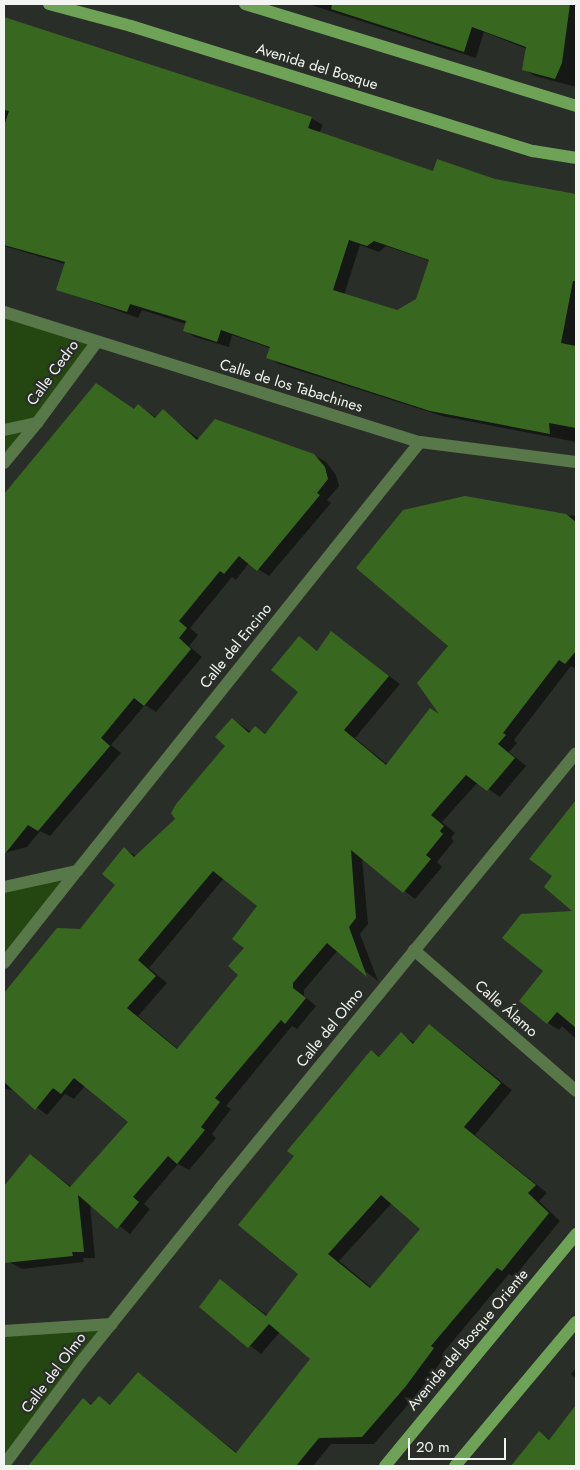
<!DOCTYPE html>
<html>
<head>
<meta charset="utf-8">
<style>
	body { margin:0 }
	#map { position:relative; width:580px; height:1470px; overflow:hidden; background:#2a2e28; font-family:Jost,sans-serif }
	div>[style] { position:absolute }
	.green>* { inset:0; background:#244611 }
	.shadow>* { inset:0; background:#0007 }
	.building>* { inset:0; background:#38681f }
	.street>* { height:12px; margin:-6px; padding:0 6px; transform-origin:6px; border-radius:6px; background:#58784a }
	.secondary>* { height:12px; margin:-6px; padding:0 6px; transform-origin:6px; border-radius:6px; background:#6ea357 }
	span { translate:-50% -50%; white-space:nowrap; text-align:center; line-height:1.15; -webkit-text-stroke:4.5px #2a2e28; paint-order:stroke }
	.street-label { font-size:15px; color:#f2f5f1 }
	.frame { position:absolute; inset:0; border:5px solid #f2f5f1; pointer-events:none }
	.scale { position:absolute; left:408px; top:1438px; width:98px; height:22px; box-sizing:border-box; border:2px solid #f2f5f1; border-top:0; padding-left:6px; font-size:15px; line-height:18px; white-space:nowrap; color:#f2f5f1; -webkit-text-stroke:4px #2a2e28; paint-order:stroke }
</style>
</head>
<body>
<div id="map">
	<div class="green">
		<i style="clip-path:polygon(4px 312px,96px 343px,4px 459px)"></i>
		<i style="clip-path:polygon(77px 871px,4px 963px,4px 884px)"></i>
		<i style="clip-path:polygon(112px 1324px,4px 1465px,4px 1331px)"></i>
	</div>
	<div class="shadow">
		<i style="clip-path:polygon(308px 4px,576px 4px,576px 87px,535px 76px,523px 69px,527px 49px,484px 32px,476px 58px)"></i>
		<i style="clip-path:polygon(evenodd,4px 18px,311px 118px,323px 125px,319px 133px,433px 173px,495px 180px,576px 196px,576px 442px,442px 416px,279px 364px,268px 357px,270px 348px,232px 335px,229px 347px,195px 337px,184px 330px,186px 324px,142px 310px,138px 318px,57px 289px,65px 264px,4px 246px,4px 18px,360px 245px,379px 252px,386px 246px,430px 261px,417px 300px,397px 312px,344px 295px,360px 245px)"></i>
		<i style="clip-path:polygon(96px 385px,135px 410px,139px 406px,157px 418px,163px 411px,199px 439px,314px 455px,326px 462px,336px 475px,339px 486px,327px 500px,331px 503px,269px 576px,249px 563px,236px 580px,232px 577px,190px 628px,198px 635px,189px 646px,202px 657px,156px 712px,145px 705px,111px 745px,121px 753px,50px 836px,40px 831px,27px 847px,4px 853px,4px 496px)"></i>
		<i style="clip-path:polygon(evenodd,556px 514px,576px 516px,576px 669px,571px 666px,514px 740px,517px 743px,509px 752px,526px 766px,500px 797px,478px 782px,442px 822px,455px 833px,451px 838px,454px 841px,437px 862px,442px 867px,415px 899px,362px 858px,368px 924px,360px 934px,378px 981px,338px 950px,304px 990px,304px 996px,316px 1006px,297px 1029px,292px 1026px,226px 1106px,231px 1109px,212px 1134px,216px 1138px,189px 1170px,178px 1164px,144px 1204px,150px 1209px,130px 1234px,90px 1204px,95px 1258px,83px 1258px,84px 1262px,22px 1269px,4px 1259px,4px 1188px,30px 1156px,72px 1187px,129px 1122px,85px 1086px,74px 1099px,65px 1094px,47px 1115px,14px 1090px,4px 1089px,4px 1038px,22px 1017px,4px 1001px,4px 995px,58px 930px,81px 930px,117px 884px,125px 849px,136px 856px,176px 819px,227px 746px,232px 719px,251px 732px,255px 728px,267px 734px,300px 691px,299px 638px,318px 651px,332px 633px,400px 684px,355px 738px,388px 765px,441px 715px,556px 514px,224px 878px,259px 906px,240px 974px,178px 1049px,138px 1016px,167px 983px,149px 968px,224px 878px)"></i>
		<i style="clip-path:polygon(576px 802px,576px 1039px,562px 1026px,559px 1030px,548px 1023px,521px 1001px,545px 971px,575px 913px,553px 876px,530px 858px)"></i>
		<i style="clip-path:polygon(evenodd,430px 1025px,512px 1090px,475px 1135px,547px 1193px,539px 1201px,560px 1221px,514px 1277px,509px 1274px,442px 1354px,445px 1356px,418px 1393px,374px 1444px,331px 1444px,313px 1466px,30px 1466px,83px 1399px,93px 1405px,99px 1398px,111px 1405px,138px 1374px,237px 1453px,311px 1359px,280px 1332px,261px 1354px,200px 1307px,220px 1280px,268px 1316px,299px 1273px,295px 1156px,371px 1051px,381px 1057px,401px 1034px,415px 1043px,430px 1025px,392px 1203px,422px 1229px,372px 1288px,339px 1261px,392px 1203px)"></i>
		<i style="clip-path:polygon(576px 1368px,576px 1379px,571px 1374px)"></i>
		<i style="clip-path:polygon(576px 1407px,576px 1466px,519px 1466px,540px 1433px,551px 1440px)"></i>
	</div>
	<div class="building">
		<i style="clip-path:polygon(332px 4px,570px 4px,562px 63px,555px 79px,522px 70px,526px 47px,472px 27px,464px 52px,331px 9px)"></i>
		<i style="clip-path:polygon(evenodd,4px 17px,312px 117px,308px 128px,433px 171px,437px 159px,495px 179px,576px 194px,576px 281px,573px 281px,561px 343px,576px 346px,576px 428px,549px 423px,550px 434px,430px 411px,266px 358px,270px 347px,221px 330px,217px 342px,183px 331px,186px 321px,130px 304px,127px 312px,56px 290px,65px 262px,4px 245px,4px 126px,9px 111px,4px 110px,4px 17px,349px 240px,367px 246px,374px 241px,429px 260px,416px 299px,397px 310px,333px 290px,349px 240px)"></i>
		<i style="clip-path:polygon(96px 383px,134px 409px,138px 404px,155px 418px,163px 409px,197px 440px,215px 419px,314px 454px,325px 467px,328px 479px,317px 493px,320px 495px,257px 571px,239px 556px,224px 574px,220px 571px,179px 621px,187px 628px,179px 638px,191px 649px,144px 706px,134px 698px,101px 738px,110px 746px,38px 831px,28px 825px,4px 855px,4px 494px)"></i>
		<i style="clip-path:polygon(evenodd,465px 496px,566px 514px,576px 522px,576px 651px,565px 664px,559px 660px,503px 733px,506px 735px,498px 744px,515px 758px,487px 791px,466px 775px,431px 815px,444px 826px,440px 831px,443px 834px,426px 855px,431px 859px,403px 893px,351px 850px,356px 918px,349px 927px,367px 977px,327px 943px,293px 983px,293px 988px,306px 998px,285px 1024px,281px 1020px,215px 1098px,220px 1102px,201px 1127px,205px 1130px,177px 1164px,168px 1156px,133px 1197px,139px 1202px,117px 1229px,78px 1195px,84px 1252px,72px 1252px,73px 1256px,4px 1263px,4px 1186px,30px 1154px,70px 1187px,128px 1122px,74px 1078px,61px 1094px,53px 1088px,35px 1110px,4px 1082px,4px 993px,57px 928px,80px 929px,115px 885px,102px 874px,124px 847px,134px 857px,175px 819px,171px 813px,176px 804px,225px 746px,215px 737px,232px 718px,249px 733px,255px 726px,265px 734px,298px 692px,271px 670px,299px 636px,317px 651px,331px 631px,389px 676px,344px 730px,386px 765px,430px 708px,439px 714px,417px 683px,448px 646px,356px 568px,403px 510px,465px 496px,213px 871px,257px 906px,232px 939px,244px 948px,228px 966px,238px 975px,177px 1049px,127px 1008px,156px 976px,138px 960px,213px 871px)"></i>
		<i style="clip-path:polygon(576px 800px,576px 1028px,557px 1012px,547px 1024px,519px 1001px,543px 971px,502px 938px,521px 914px,572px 911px,544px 887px,552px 876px,529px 859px)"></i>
		<i style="clip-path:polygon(evenodd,429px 1024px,501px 1083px,464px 1127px,536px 1185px,528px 1193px,549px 1213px,502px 1271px,497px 1268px,431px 1346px,434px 1348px,406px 1386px,362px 1437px,319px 1438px,296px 1466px,28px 1466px,83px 1398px,91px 1405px,99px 1396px,110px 1405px,138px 1372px,236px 1453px,310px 1359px,269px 1324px,248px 1348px,199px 1307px,220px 1279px,266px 1316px,298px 1274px,238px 1225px,294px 1156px,287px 1151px,371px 1050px,379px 1057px,401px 1032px,413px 1044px,429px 1024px,381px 1195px,420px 1229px,370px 1288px,328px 1254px,381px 1195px)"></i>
		<i style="clip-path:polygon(576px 1405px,576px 1466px,511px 1466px,539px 1431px,549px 1440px)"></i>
	</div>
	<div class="street">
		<i style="left:4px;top:312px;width:436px;rotate:17.4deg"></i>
		<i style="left:420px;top:442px;width:157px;rotate:7.3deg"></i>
		<i style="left:4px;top:430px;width:34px;rotate:-12deg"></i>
		<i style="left:37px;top:423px;width:99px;rotate:-53.6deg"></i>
		<i style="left:4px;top:463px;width:52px;rotate:-50.5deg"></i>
		<i style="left:4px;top:887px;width:75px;rotate:-12.4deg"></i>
		<i style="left:77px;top:871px;width:549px;rotate:-51.36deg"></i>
		<i style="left:414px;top:950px;width:215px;rotate:41deg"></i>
		<i style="left:4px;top:963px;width:117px;rotate:-51.6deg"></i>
		<i style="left:4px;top:1331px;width:108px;rotate:-3.7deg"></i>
		<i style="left:4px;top:1465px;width:127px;rotate:-53.3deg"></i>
		<i style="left:80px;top:1363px;width:224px;rotate:-51.3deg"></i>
		<i style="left:220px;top:1188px;width:562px;rotate:-50.7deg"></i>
	</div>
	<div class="secondary">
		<i style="left:49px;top:4px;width:85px;rotate:15deg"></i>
		<i style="left:131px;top:26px;width:421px;rotate:17.3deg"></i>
		<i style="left:533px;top:151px;width:44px;rotate:9.2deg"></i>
		<i style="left:245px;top:4px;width:346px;rotate:17.1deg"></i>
		<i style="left:385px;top:1466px;width:301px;rotate:-50.5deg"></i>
		<i style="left:455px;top:1466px;width:188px;rotate:-50deg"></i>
	</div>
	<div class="street-label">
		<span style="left:317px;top:67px;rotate:17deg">Avenida del Bosque</span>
		<span style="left:53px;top:373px;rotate:-54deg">Calle Cedro</span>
		<span style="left:291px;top:386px;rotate:17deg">Calle de los Tabachines</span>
		<span style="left:236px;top:646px;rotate:-51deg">Calle del Encino</span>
		<span style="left:506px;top:1009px;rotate:41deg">Calle Álamo</span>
		<span style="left:330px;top:1028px;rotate:-51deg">Calle del Olmo</span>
		<span style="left:468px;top:1340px;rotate:-50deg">Avenida del Bosque Oriente</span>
		<span style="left:54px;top:1373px;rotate:-53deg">Calle del Olmo</span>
	</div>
	<div class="frame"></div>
	<div class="scale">20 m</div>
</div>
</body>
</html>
